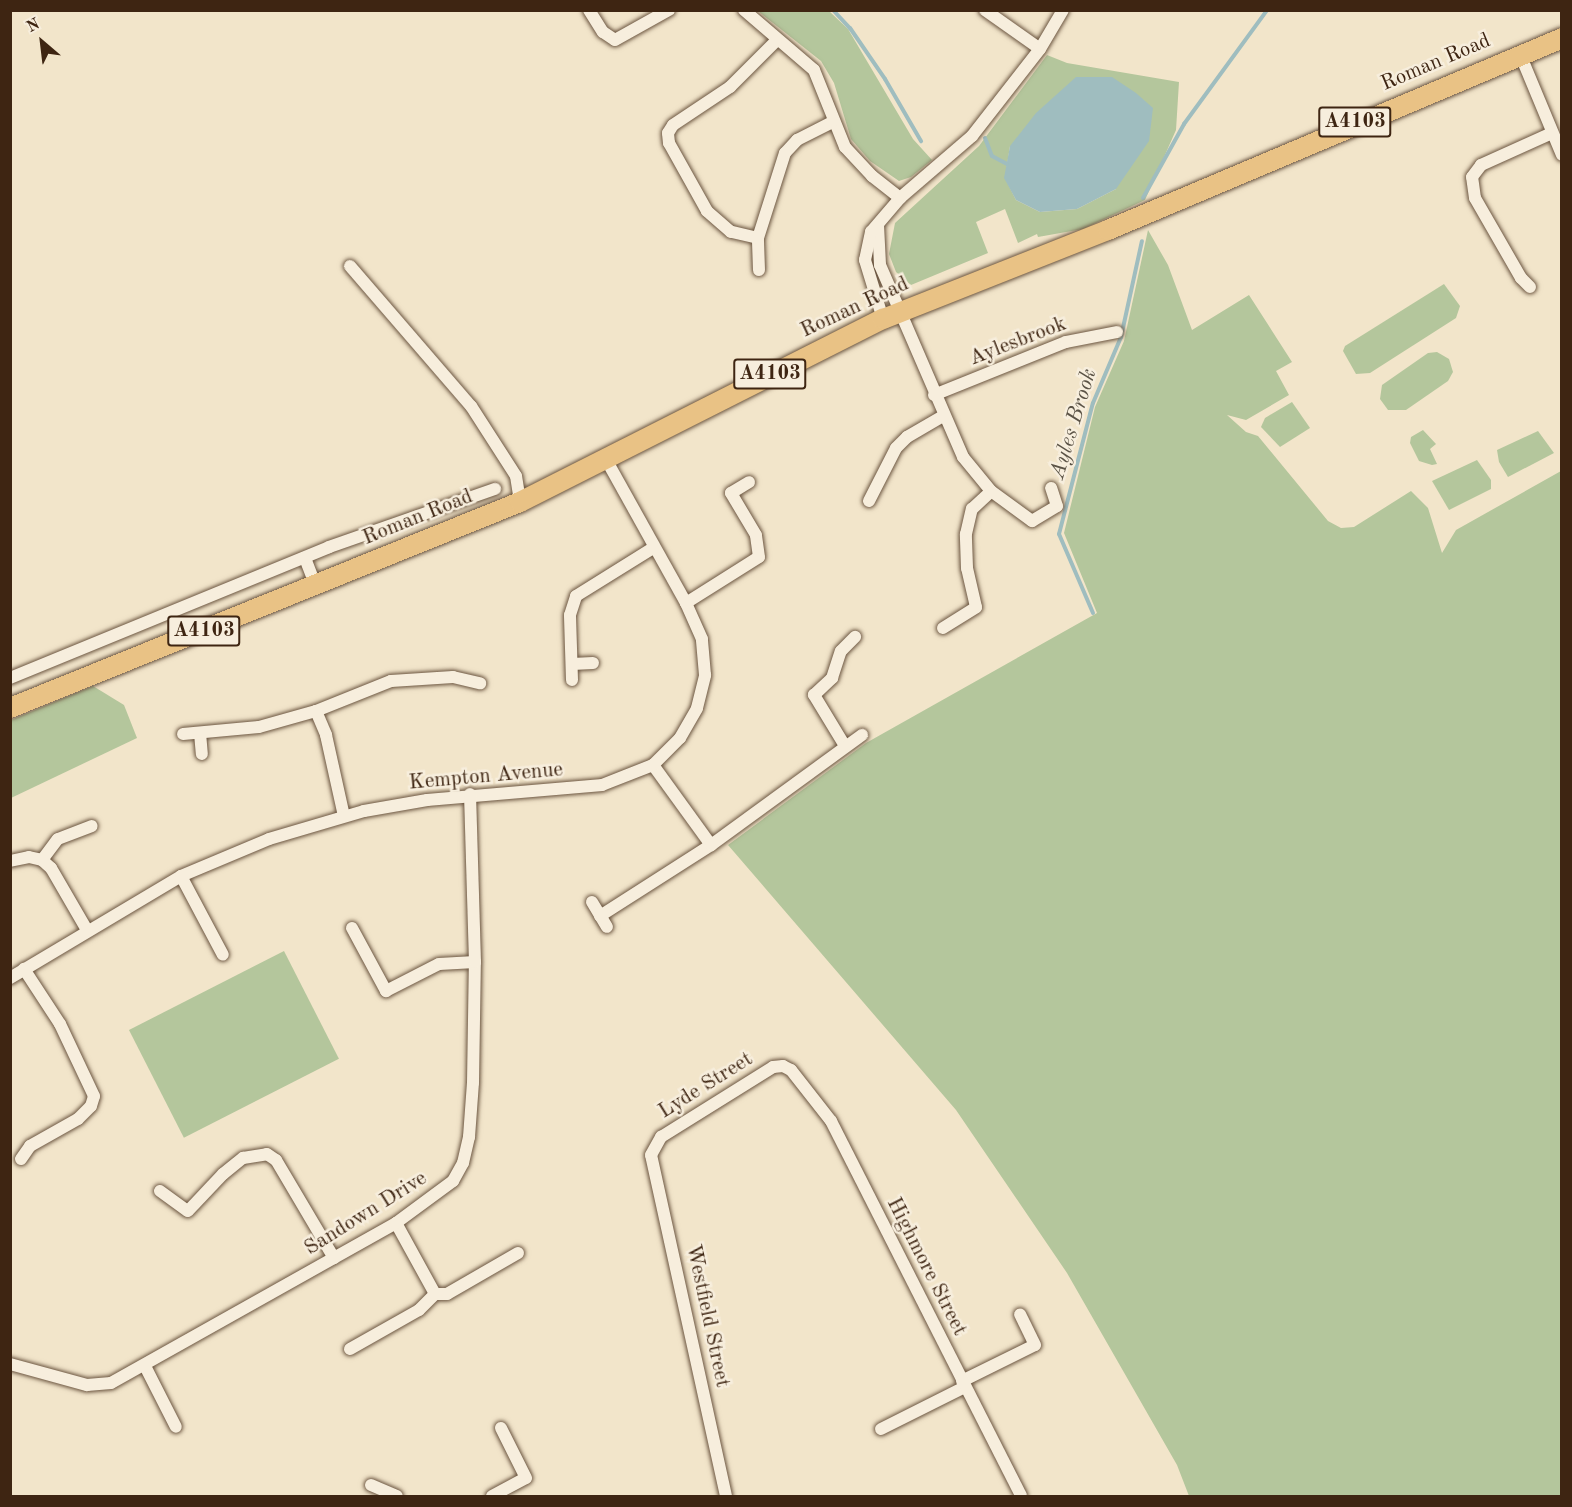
<!DOCTYPE html>
<html>
<head>
<meta charset="utf-8">
<style>
	body { margin:0 }
	#map { position:relative; width:1572px; height:1507px; overflow:hidden; background:#f2e5ca; font-family:"Old Standard TT",serif }
	div>[style] { position:absolute }
	.green>* { inset:0; background:#b4c69c; transform-origin:0 0 }
	.water>* { inset:0; background:#9fbdbf }
	.stream>* { height:4px; margin:-2px; padding:0 2px; transform-origin:2px; border-radius:2px; background:#9fbdbf }
	.roads { filter:drop-shadow(0 0 2px #6b5540) drop-shadow(0 0 2px #6b5540) }
	.street>* { height:12px; margin:-6px; padding:0 6px; transform-origin:6px; border-radius:6px; background:#f7eedd }
	.primary>* { height:20px; margin:-10px; padding:0 10px; transform-origin:10px; border-radius:10px; background:#e9c285 }
	span { translate:-50% -50%; white-space:nowrap; text-align:center; line-height:1.15; -webkit-text-stroke:5px #f7eedd; paint-order:stroke }
	.shield-label span { padding:2px 4px; background:#f7eedd; border:2px solid; border-radius:4px; -webkit-text-stroke-width:0 }
	.shield-label { font-size:20px; color:#3e2512; font-weight:700 }
	.street-label { font-size:21px; color:#3e2512 }
	.water-label { font-size:22px; color:#5b5346; font-style:italic }
	.frame { position:absolute; inset:0; border:12px solid #3e2512; pointer-events:none }
	.north { position:absolute; left:12px; top:12px; width:60px; height:60px; -webkit-text-stroke:4px #f7eedd; paint-order:stroke; rotate:332deg; font-size:16px; font-weight:700; line-height:24px; text-align:center; color:#3e2512 }
	.north::after { content:''; display:block; margin:auto; width:21px; height:27px; background:#3e2512; clip-path:polygon(50% 0,100% 100%,50% 72%,0 100%) }
</style>
</head>
<body>
<div id="map">
	<div class="green">
		<i style="clip-path:polygon(758px 11px,829px 11px,848px 29px,913px 139px,932px 160px,911px 177px,899px 181px,870px 161px,851px 139px,834px 83px,821px 61px)"></i>
		<i style="clip-path:polygon(evenodd,1047px 55px,1067px 63px,1179px 82px,1176px 130px,1145px 200px,1083px 229px,1038px 237px,1037px 234px,1018px 243px,1005px 209px,976px 222px,988px 253px,911px 285px,896px 272px,889px 254px,895px 223px,979px 146px,1047px 55px,1010px 146px,1116px 189px,1077px 209px,1040px 212px,1016px 200px,1005px 178px,1010px 146px)"></i>
		<i style="clip-path:polygon(1148px 230px,1168px 265px,1192px 330px,1249px 295px,1292px 362px,1276px 371px,1289px 395px,1246px 420px,1227px 415px,1246px 432px,1258px 436px,1328px 521px,1341px 528px,1354px 527px,1411px 491px,1428px 508px,1442px 553px,1456px 530px,1561px 471px,1561px 1496px,1189px 1496px,1177px 1465px,1067px 1273px,956px 1110px,728px 845px,866px 743px,1097px 613px,1064px 533px,1095px 407px,1124px 341px)"></i>
		<i style="clip-path:polygon(1444px 284px,1460px 306px,1456px 318px,1370px 373px,1356px 374px,1343px 351px,1345px 346px)"></i>
		<i style="clip-path:polygon(1428px 353px,1437px 352px,1449px 359px,1453px 372px,1448px 381px,1406px 410px,1388px 410px,1380px 399px,1382px 385px)"></i>
		<i style="clip-path:polygon(1292px 402px,1310px 428px,1280px 447px,1261px 427px,1265px 418px)"></i>
		<i style="clip-path:polygon(1423px 430px,1436px 444px,1430px 449px,1437px 464px,1432px 465px,1419px 461px,1410px 443px,1411px 437px)"></i>
		<i style="clip-path:polygon(1538px 431px,1554px 453px,1508px 477px,1499px 462px,1497px 450px)"></i>
		<i style="clip-path:polygon(1477px 460px,1491px 480px,1491px 489px,1449px 510px,1432px 481px)"></i>
		<i style="clip-path:polygon(93px 686px,124px 705px,137px 738px,11px 798px,11px 720px)"></i>
		<i style="left:284px;top:951px;width:121px;height:174px;rotate:63deg"></i>
	</div>
	<div class="water">
		<i style="clip-path:polygon(1076px 77px,1112px 77px,1136px 93px,1153px 108px,1149px 141px,1116px 189px,1077px 209px,1040px 212px,1016px 200px,1004px 178px,1010px 146px,1036px 113px)"></i>
	</div>
	<div class="stream">
		<i style="left:833px;top:10px;width:25px;rotate:47deg"></i>
		<i style="left:850px;top:28px;width:62px;rotate:55.5deg"></i>
		<i style="left:885px;top:79px;width:72px;rotate:59.9deg"></i>
		<i style="left:985px;top:138px;width:19px;rotate:69deg"></i>
		<i style="left:992px;top:156px;width:17px;rotate:28deg"></i>
		<i style="left:1143px;top:198px;width:85px;rotate:-61deg"></i>
		<i style="left:1184px;top:124px;width:141px;rotate:-53.9deg"></i>
		<i style="left:1093px;top:613px;width:86px;rotate:-113.3deg"></i>
		<i style="left:1059px;top:534px;width:135px;rotate:-75.5deg"></i>
		<i style="left:1093px;top:403px;width:72px;rotate:-67deg"></i>
		<i style="left:1121px;top:337px;width:98px;rotate:-77.7deg"></i>
	</div>
	<div class="roads">
		<div class="street">
			<i style="left:589px;top:10px;width:26px;rotate:58deg"></i>
			<i style="left:603px;top:32px;width:14px;rotate:34deg"></i>
			<i style="left:615px;top:40px;width:62px;rotate:-29.1deg"></i>
			<i style="left:744px;top:10px;width:92px;rotate:40.6deg"></i>
			<i style="left:814px;top:70px;width:83px;rotate:68.1deg"></i>
			<i style="left:845px;top:147px;width:40px;rotate:47deg"></i>
			<i style="left:872px;top:176px;width:36px;rotate:38deg"></i>
			<i style="left:985px;top:10px;width:67px;rotate:35.3deg"></i>
			<i style="left:1520px;top:54px;width:109px;rotate:67.4deg"></i>
			<i style="left:878px;top:225px;width:40px;rotate:87.1deg"></i>
			<i style="left:880px;top:265px;width:209px;rotate:66.6deg"></i>
			<i style="left:963px;top:457px;width:44px;rotate:50.5deg"></i>
			<i style="left:991px;top:491px;width:51px;rotate:36.2deg"></i>
			<i style="left:1032px;top:521px;width:29px;rotate:-31deg"></i>
			<i style="left:1057px;top:506px;width:19px;rotate:-108deg"></i>
			<i style="left:758px;top:238px;width:28px;rotate:-167deg"></i>
			<i style="left:731px;top:232px;width:32px;rotate:-139deg"></i>
			<i style="left:707px;top:211px;width:78px;rotate:-119.2deg"></i>
			<i style="left:669px;top:143px;width:10px;rotate:-96deg"></i>
			<i style="left:668px;top:133px;width:9px;rotate:-58deg"></i>
			<i style="left:673px;top:125px;width:69px;rotate:-33.7deg"></i>
			<i style="left:730px;top:87px;width:65px;rotate:-45deg"></i>
			<i style="left:350px;top:266px;width:185px;rotate:49.2deg"></i>
			<i style="left:471px;top:406px;width:83px;rotate:57.3deg"></i>
			<i style="left:516px;top:476px;width:26px;rotate:81deg"></i>
			<i style="left:759px;top:270px;width:32px;rotate:-92deg"></i>
			<i style="left:758px;top:238px;width:89px;rotate:-72.4deg"></i>
			<i style="left:785px;top:153px;width:18px;rotate:-47deg"></i>
			<i style="left:797px;top:140px;width:39px;rotate:-27deg"></i>
			<i style="left:1530px;top:287px;width:13px;rotate:-135deg"></i>
			<i style="left:1521px;top:278px;width:92px;rotate:-119.9deg"></i>
			<i style="left:1475px;top:198px;width:21px;rotate:-98deg"></i>
			<i style="left:1472px;top:177px;width:15px;rotate:-53deg"></i>
			<i style="left:1481px;top:165px;width:76px;rotate:-24.2deg"></i>
			<i style="left:883px;top:319px;width:62px;rotate:-107deg"></i>
			<i style="left:865px;top:260px;width:29px;rotate:-78deg"></i>
			<i style="left:871px;top:232px;width:45px;rotate:-49.5deg"></i>
			<i style="left:900px;top:198px;width:95px;rotate:-40.7deg"></i>
			<i style="left:972px;top:136px;width:110px;rotate:-52deg"></i>
			<i style="left:1040px;top:49px;width:45px;rotate:-59.5deg"></i>
			<i style="left:934px;top:395px;width:142px;rotate:-21.9deg"></i>
			<i style="left:1066px;top:342px;width:52px;rotate:-11.1deg"></i>
			<i style="left:869px;top:501px;width:59px;rotate:-63deg"></i>
			<i style="left:896px;top:448px;width:16px;rotate:-45deg"></i>
			<i style="left:907px;top:437px;width:42px;rotate:-30.3deg"></i>
			<i style="left:305px;top:558px;width:30px;rotate:69deg"></i>
			<i style="left:686px;top:603px;width:86px;rotate:-32.2deg"></i>
			<i style="left:759px;top:557px;width:22px;rotate:-98deg"></i>
			<i style="left:756px;top:535px;width:49px;rotate:-120.8deg"></i>
			<i style="left:731px;top:493px;width:21px;rotate:-31deg"></i>
			<i style="left:943px;top:628px;width:39px;rotate:-32deg"></i>
			<i style="left:976px;top:607px;width:40px;rotate:-103deg"></i>
			<i style="left:967px;top:568px;width:34px;rotate:-92deg"></i>
			<i style="left:966px;top:534px;width:26px;rotate:-77deg"></i>
			<i style="left:972px;top:509px;width:26px;rotate:-43deg"></i>
			<i style="left:572px;top:664px;width:21px;rotate:-3deg"></i>
			<i style="left:10px;top:678px;width:345px;rotate:-22.3deg"></i>
			<i style="left:329px;top:547px;width:176px;rotate:-19.3deg"></i>
			<i style="left:572px;top:680px;width:65px;rotate:-91.8deg"></i>
			<i style="left:570px;top:615px;width:20px;rotate:-72deg"></i>
			<i style="left:576px;top:596px;width:91px;rotate:-31.9deg"></i>
			<i style="left:316px;top:711px;width:81px;rotate:-21.8deg"></i>
			<i style="left:391px;top:681px;width:62px;rotate:-3.7deg"></i>
			<i style="left:453px;top:677px;width:28px;rotate:13deg"></i>
			<i style="left:200px;top:733px;width:21px;rotate:85deg"></i>
			<i style="left:183px;top:734px;width:76px;rotate:-5.3deg"></i>
			<i style="left:259px;top:727px;width:59px;rotate:-15.7deg"></i>
			<i style="left:316px;top:711px;width:26px;rotate:67deg"></i>
			<i style="left:326px;top:735px;width:83px;rotate:77.5deg"></i>
			<i style="left:845px;top:746px;width:60px;rotate:-121.3deg"></i>
			<i style="left:814px;top:695px;width:25px;rotate:-43deg"></i>
			<i style="left:832px;top:678px;width:28px;rotate:-72deg"></i>
			<i style="left:841px;top:651px;width:20px;rotate:-45deg"></i>
			<i style="left:653px;top:765px;width:99px;rotate:54.1deg"></i>
			<i style="left:42px;top:860px;width:26px;rotate:-53deg"></i>
			<i style="left:58px;top:839px;width:36px;rotate:-21deg"></i>
			<i style="left:10px;top:861px;width:19px;rotate:-12deg"></i>
			<i style="left:29px;top:857px;width:13px;rotate:13deg"></i>
			<i style="left:42px;top:860px;width:12px;rotate:42deg"></i>
			<i style="left:51px;top:868px;width:72px;rotate:59.9deg"></i>
			<i style="left:181px;top:876px;width:89px;rotate:62deg"></i>
			<i style="left:592px;top:902px;width:29px;rotate:59deg"></i>
			<i style="left:600px;top:916px;width:132px;rotate:-32.6deg"></i>
			<i style="left:711px;top:845px;width:187px;rotate:-36.1deg"></i>
			<i style="left:352px;top:928px;width:72px;rotate:61.6deg"></i>
			<i style="left:386px;top:991px;width:59px;rotate:-27deg"></i>
			<i style="left:439px;top:964px;width:36px;rotate:-3deg"></i>
			<i style="left:10px;top:978px;width:199px;rotate:-30.8deg"></i>
			<i style="left:181px;top:876px;width:95px;rotate:-22.8deg"></i>
			<i style="left:269px;top:839px;width:99px;rotate:-16.4deg"></i>
			<i style="left:364px;top:811px;width:64px;rotate:-9.9deg"></i>
			<i style="left:427px;top:800px;width:176px;rotate:-4.9deg"></i>
			<i style="left:602px;top:785px;width:55px;rotate:-21.4deg"></i>
			<i style="left:653px;top:765px;width:38px;rotate:-45deg"></i>
			<i style="left:680px;top:738px;width:34px;rotate:-60deg"></i>
			<i style="left:697px;top:708px;width:34px;rotate:-76deg"></i>
			<i style="left:705px;top:675px;width:36px;rotate:-95deg"></i>
			<i style="left:702px;top:639px;width:39px;rotate:-114deg"></i>
			<i style="left:686px;top:603px;width:165px;rotate:-119.1deg"></i>
			<i style="left:21px;top:1159px;width:16px;rotate:-55deg"></i>
			<i style="left:30px;top:1146px;width:55px;rotate:-29.4deg"></i>
			<i style="left:78px;top:1119px;width:18px;rotate:-45deg"></i>
			<i style="left:91px;top:1106px;width:10px;rotate:-73deg"></i>
			<i style="left:94px;top:1096px;width:80px;rotate:-115.3deg"></i>
			<i style="left:60px;top:1024px;width:66px;rotate:-123.2deg"></i>
			<i style="left:160px;top:1191px;width:34px;rotate:36deg"></i>
			<i style="left:188px;top:1211px;width:51px;rotate:-46.6deg"></i>
			<i style="left:223px;top:1174px;width:26px;rotate:-39deg"></i>
			<i style="left:243px;top:1158px;width:24px;rotate:-9deg"></i>
			<i style="left:267px;top:1154px;width:11px;rotate:34deg"></i>
			<i style="left:276px;top:1160px;width:114px;rotate:59.4deg"></i>
			<i style="left:396px;top:1223px;width:81px;rotate:61.2deg"></i>
			<i style="left:350px;top:1349px;width:79px;rotate:-29.5deg"></i>
			<i style="left:419px;top:1310px;width:23px;rotate:-45deg"></i>
			<i style="left:435px;top:1294px;width:12px"></i>
			<i style="left:447px;top:1294px;width:82px;rotate:-30deg"></i>
			<i style="left:10px;top:1364px;width:80px;rotate:15.3deg"></i>
			<i style="left:87px;top:1385px;width:24px;rotate:-5deg"></i>
			<i style="left:111px;top:1383px;width:327px;rotate:-29.3deg"></i>
			<i style="left:396px;top:1223px;width:71px;rotate:-36.4deg"></i>
			<i style="left:453px;top:1181px;width:21px;rotate:-61deg"></i>
			<i style="left:463px;top:1163px;width:27px;rotate:-77deg"></i>
			<i style="left:469px;top:1137px;width:54px;rotate:-85.8deg"></i>
			<i style="left:473px;top:1083px;width:121px;rotate:-89.1deg"></i>
			<i style="left:475px;top:962px;width:168px;rotate:-91.7deg"></i>
			<i style="left:145px;top:1366px;width:68px;rotate:63.1deg"></i>
			<i style="left:962px;top:1381px;width:81px;rotate:-26.3deg"></i>
			<i style="left:1035px;top:1345px;width:34px;rotate:-116deg"></i>
			<i style="left:881px;top:1429px;width:94px;rotate:-26.6deg"></i>
			<i style="left:371px;top:1485px;width:28px;rotate:23deg"></i>
			<i style="left:492px;top:1496px;width:38px;rotate:-28deg"></i>
			<i style="left:526px;top:1478px;width:56px;rotate:-116.6deg"></i>
			<i style="left:726px;top:1496px;width:349px;rotate:-102.4deg"></i>
			<i style="left:651px;top:1155px;width:21px;rotate:-61deg"></i>
			<i style="left:661px;top:1137px;width:132px;rotate:-32deg"></i>
			<i style="left:773px;top:1067px;width:10px;rotate:-6deg"></i>
			<i style="left:783px;top:1066px;width:9px;rotate:27deg"></i>
			<i style="left:791px;top:1070px;width:65px;rotate:51.9deg"></i>
			<i style="left:831px;top:1121px;width:420px;rotate:63.1deg"></i>
		</div>
		<div class="primary">
			<i style="left:10px;top:708px;width:550px;rotate:-21.99deg"></i>
			<i style="left:520px;top:502px;width:407px;rotate:-26.8deg"></i>
			<i style="left:883px;top:319px;width:242px;rotate:-21.6deg"></i>
			<i style="left:1108px;top:230px;width:493px;rotate:-22.9deg"></i>
		</div>
	</div>
	<div class="shield-label">
		<span style="left:1355px;top:122px">A4103</span>
		<span style="left:770px;top:374px">A4103</span>
		<span style="left:204px;top:631px">A4103</span>
	</div>
	<div class="street-label">
		<span style="left:1436px;top:63px;rotate:-23deg">Roman Road</span>
		<span style="left:855px;top:308px;rotate:-25deg">Roman Road</span>
		<span style="left:1018px;top:342px;rotate:-21deg">Aylesbrook</span>
		<span style="left:418px;top:518px;rotate:-22deg">Roman Road</span>
		<span style="left:486px;top:777px;rotate:-5deg">Kempton Avenue</span>
		<span style="left:706px;top:1086px;rotate:-32deg">Lyde Street</span>
		<span style="left:366px;top:1214px;rotate:-32deg">Sandown Drive</span>
		<span style="left:926px;top:1267px;rotate:63deg">Highmore Street</span>
		<span style="left:707px;top:1316px;rotate:78deg">Westfield Street</span>
	</div>
	<div class="water-label">
		<span style="left:1074px;top:424px;rotate:-73deg">Ayles Brook</span>
	</div>
	<div class="frame"></div>
	<div class="north">N</div>
</div>
</body>
</html>
